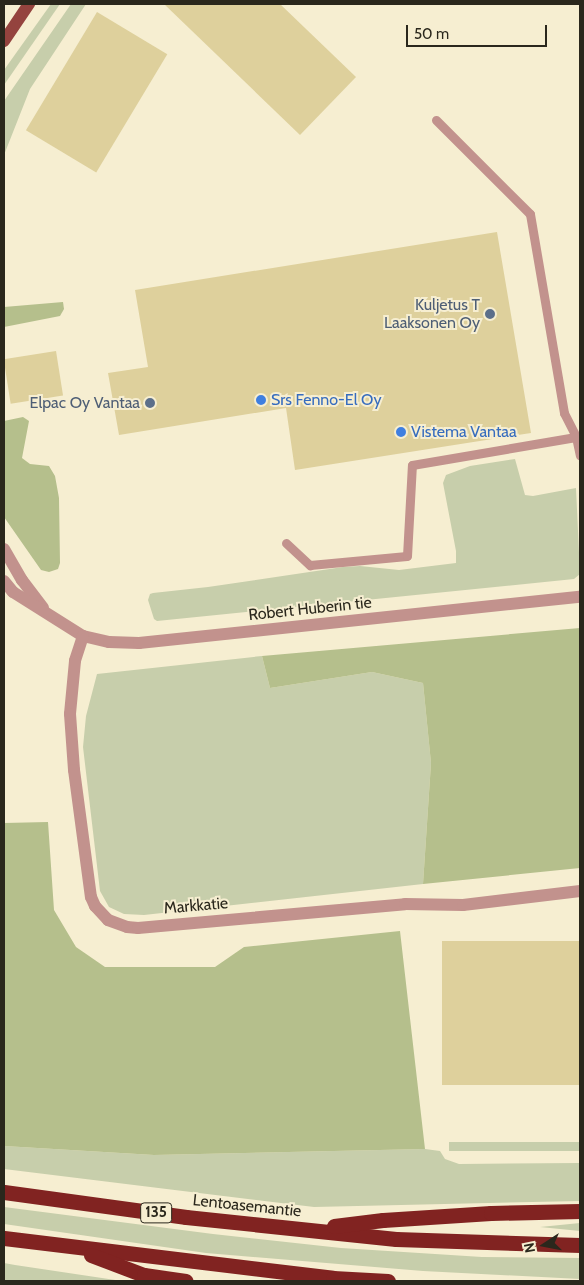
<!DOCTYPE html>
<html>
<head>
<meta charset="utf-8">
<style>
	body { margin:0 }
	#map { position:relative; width:584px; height:1285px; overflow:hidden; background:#f6eed1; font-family:Cabin,sans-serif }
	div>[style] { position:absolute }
	.green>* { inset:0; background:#c7ceab; transform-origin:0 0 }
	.forest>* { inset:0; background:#b5bf8c }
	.building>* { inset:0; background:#ded09c; transform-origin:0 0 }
	.lane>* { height:9px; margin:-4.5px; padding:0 4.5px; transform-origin:4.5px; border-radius:4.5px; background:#c2928d }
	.street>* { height:12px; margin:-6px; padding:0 6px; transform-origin:6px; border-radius:6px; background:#c2928d }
	.primary>* { height:12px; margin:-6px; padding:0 6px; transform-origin:6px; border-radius:6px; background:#94433e }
	.highway>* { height:15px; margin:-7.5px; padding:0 7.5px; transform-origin:7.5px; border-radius:7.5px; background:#812321 }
	.dots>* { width:14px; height:14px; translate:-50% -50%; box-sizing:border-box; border:2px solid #f6eed1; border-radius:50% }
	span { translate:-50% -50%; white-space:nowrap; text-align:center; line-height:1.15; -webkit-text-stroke:4px #f6eed1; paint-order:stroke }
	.shield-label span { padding:1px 4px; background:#f6eed1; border:1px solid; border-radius:4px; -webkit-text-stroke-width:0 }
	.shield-label { font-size:15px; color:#2a271c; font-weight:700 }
	.service-label { font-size:16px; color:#4e5e75 }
	.right { translate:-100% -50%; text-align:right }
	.shop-label { font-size:16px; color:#366cbe }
	.left { translate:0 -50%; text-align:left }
	.street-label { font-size:16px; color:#2a271c }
	.frame { position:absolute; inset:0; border:5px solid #2a271c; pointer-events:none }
	.north { position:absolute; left:519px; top:1220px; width:50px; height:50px; -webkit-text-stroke:4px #f6eed1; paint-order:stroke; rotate:259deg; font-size:14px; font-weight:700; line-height:20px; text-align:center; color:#2a271c }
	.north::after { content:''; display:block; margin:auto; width:18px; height:22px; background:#2a271c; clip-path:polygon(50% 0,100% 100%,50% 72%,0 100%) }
	.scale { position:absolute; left:406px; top:25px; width:141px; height:22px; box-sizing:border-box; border:2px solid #2a271c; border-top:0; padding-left:6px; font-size:15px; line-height:18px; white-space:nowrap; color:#2a271c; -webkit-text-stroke:4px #f6eed1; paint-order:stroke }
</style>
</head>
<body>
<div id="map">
	<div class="green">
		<i style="clip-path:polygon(51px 4px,60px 4px,4px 85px,4px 70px)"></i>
		<i style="clip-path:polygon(71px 4px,86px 4px,30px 89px,4px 155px,4px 101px)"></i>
		<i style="clip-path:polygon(515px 459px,525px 495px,533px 496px,576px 488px,580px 574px,574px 579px,157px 621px,154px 619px,148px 600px,150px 594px,153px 593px,208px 587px,343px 567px,360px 566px,399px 570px,456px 563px,456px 551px,443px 483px,446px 475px,470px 466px)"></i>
		<i style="clip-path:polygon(262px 656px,270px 688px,372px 672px,423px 683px,431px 763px,423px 884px,144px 915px,124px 914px,109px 907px,100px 891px,83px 747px,86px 716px,97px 674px)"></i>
		<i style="left:580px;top:1142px;width:9px;height:131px;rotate:90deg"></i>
		<i style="clip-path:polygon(4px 1146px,154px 1155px,425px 1149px,440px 1151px,445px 1159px,459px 1164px,580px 1163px,580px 1201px,314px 1207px,4px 1169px)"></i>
		<i style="clip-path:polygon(4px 1207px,213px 1234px,341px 1248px,482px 1257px,580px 1258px,580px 1279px,423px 1271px,206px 1253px,4px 1224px)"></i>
		<i style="clip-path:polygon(580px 1223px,580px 1231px,540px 1227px)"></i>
		<i style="clip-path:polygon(4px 1263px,15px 1265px,122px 1281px,4px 1281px)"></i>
	</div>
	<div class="forest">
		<i style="clip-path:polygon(63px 302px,64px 309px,60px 316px,4px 327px,4px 307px)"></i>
		<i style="clip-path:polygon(23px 417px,29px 421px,22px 458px,30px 464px,49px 466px,55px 476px,59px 498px,60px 563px,58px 569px,49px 572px,41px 570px,4px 517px,4px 421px)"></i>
		<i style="clip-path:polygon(580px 628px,580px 868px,423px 884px,431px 763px,423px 683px,372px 672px,270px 688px,262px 656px)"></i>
		<i style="clip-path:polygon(48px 822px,54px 910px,76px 947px,105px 967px,215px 967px,244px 947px,400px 931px,425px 1149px,154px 1155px,4px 1146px,4px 823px)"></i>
	</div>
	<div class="building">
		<i style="clip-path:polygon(164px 4px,280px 4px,356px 77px,300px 135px)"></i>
		<i style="left:97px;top:12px;width:82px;height:138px;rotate:31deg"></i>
		<i style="clip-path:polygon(497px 232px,531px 433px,295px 470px,286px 408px,119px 435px,108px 373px,148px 367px,135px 290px)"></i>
		<i style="left:56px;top:351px;width:45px;height:53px;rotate:81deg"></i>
		<i style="left:579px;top:941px;width:144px;height:137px;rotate:90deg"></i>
	</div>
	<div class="lane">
		<i style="left:436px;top:120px;width:133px;rotate:45deg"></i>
		<i style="left:530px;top:214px;width:202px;rotate:80.3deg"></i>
		<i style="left:564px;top:413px;width:27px;rotate:63deg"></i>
		<i style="left:576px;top:437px;width:19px;rotate:78deg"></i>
		<i style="left:286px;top:543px;width:33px;rotate:43deg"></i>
		<i style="left:310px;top:565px;width:97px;rotate:-5.3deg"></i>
		<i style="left:407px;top:556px;width:91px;rotate:-86.9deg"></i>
		<i style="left:412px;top:465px;width:166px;rotate:-9.7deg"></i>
	</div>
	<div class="street">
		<i style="left:4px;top:549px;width:36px;rotate:60deg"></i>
		<i style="left:22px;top:580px;width:35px;rotate:53deg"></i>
		<i style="left:4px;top:581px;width:14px;rotate:51deg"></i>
		<i style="left:13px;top:592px;width:83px;rotate:32.2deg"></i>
		<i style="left:83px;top:636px;width:27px;rotate:13deg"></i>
		<i style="left:109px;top:642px;width:30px;rotate:2deg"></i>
		<i style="left:139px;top:643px;width:443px;rotate:-6deg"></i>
		<i style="left:83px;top:636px;width:26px;rotate:108deg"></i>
		<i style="left:75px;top:661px;width:53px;rotate:95.4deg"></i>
		<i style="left:70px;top:714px;width:56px;rotate:85.9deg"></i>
		<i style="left:74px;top:770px;width:128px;rotate:82.4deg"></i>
		<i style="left:91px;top:897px;width:10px;rotate:66deg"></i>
		<i style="left:95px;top:906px;width:19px;rotate:47deg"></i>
		<i style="left:108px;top:920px;width:20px;rotate:20deg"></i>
		<i style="left:127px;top:927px;width:11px;rotate:5deg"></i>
		<i style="left:138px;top:928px;width:268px;rotate:-5.1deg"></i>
		<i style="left:405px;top:904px;width:58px;rotate:1deg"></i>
		<i style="left:463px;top:905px;width:118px;rotate:-6.8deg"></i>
	</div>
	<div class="primary">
		<i style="left:4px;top:41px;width:45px;rotate:-56deg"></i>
	</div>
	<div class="highway">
		<i style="left:4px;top:1192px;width:184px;rotate:7.8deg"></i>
		<i style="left:186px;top:1217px;width:211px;rotate:6deg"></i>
		<i style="left:396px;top:1239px;width:184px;rotate:1.9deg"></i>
		<i style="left:334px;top:1226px;width:49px;rotate:-7deg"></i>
		<i style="left:383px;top:1220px;width:108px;rotate:-3.7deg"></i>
		<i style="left:491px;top:1213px;width:89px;rotate:-1.3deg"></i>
		<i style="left:4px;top:1238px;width:331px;rotate:6.9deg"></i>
		<i style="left:333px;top:1278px;width:55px;rotate:3.1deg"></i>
		<i style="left:91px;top:1255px;width:57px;rotate:20.7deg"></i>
		<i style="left:144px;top:1275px;width:42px;rotate:8.1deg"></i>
	</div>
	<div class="dots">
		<i style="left:490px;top:314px;background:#5c6f8a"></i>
		<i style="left:261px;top:400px;background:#3f7fe0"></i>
		<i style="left:150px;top:403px;background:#5c6f8a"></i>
		<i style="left:401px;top:432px;background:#3f7fe0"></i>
	</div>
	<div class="shield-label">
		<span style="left:156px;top:1213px">135</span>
	</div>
	<div class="service-label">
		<span class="right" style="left:480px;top:314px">Kuljetus T<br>Laaksonen Oy</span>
		<span class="right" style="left:140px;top:403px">Elpac Oy Vantaa</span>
	</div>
	<div class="shop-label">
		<span class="left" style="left:271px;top:400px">Srs Fenno-El Oy</span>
		<span class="left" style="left:411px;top:432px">Vistema Vantaa</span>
	</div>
	<div class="street-label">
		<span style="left:310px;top:609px;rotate:-6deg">Robert Huberin tie</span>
		<span style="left:196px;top:906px;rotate:-5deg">Markkatie</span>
		<span style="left:247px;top:1206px;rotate:6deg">Lentoasemantie</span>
	</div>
	<div class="frame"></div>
	<div class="north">N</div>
	<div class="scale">50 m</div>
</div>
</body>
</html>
